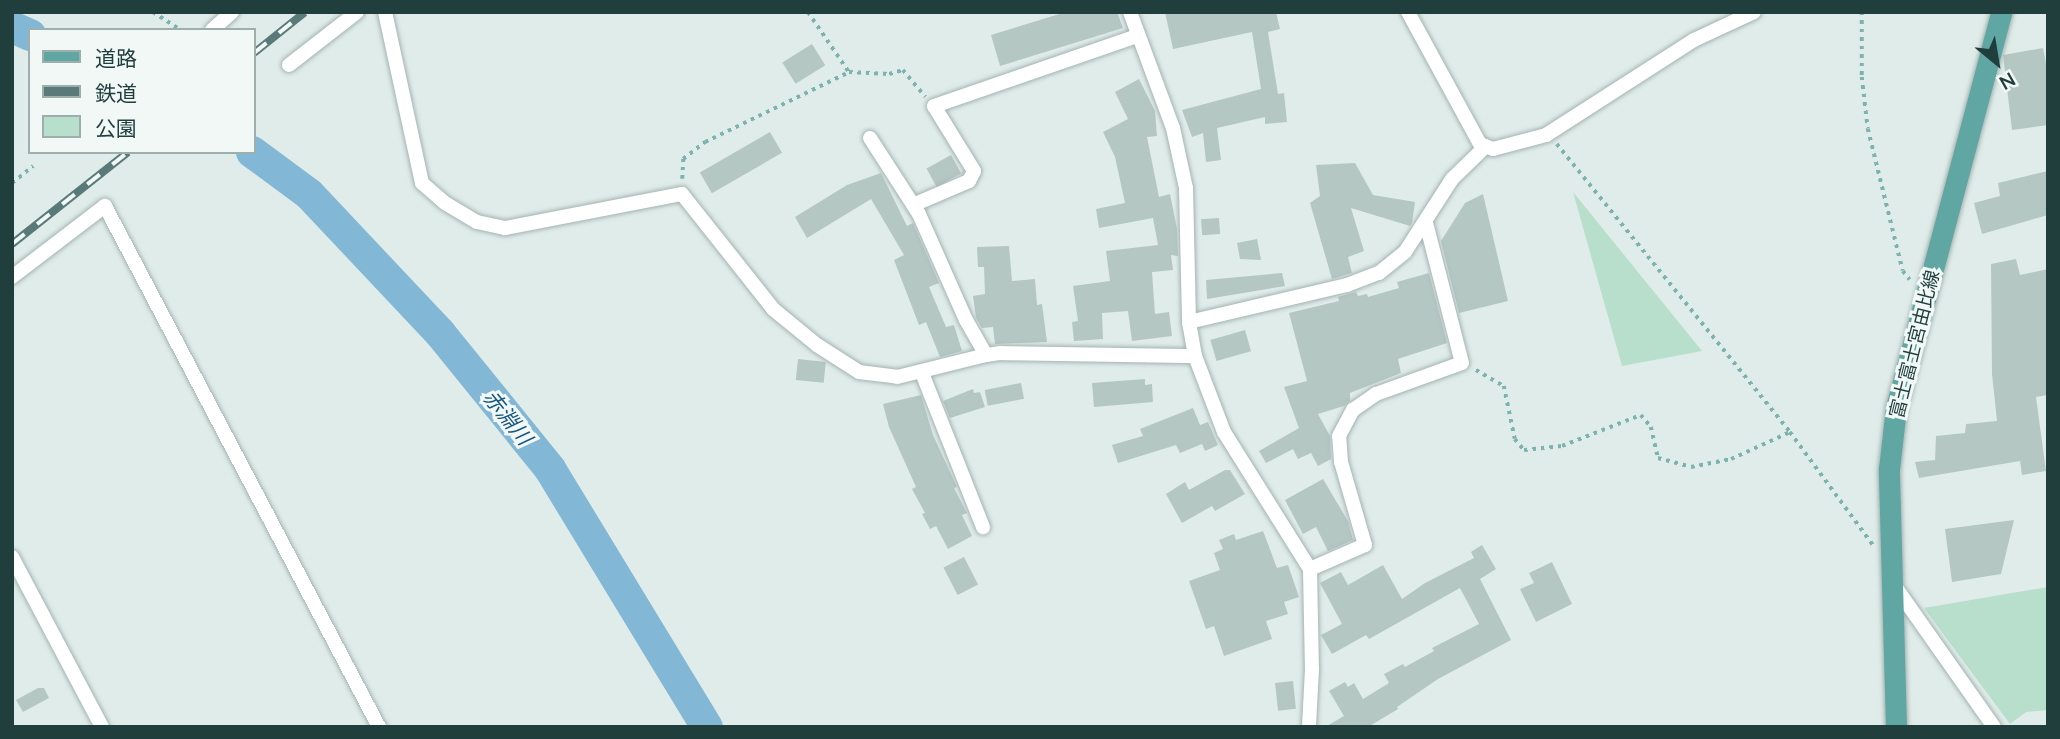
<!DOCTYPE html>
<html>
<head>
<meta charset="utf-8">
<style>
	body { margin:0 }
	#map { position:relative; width:2060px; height:739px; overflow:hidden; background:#e0ece9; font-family:Lato,"Noto Sans JP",sans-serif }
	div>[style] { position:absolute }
	.green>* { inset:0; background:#b7dfcb }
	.river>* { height:32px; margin:-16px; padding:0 16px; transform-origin:16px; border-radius:16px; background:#83b7d6 }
	.building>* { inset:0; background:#b5c7c3; transform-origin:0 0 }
	.path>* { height:3.5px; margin-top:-1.75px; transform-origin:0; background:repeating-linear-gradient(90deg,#7db3ae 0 3.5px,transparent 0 8.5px) }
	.roads { filter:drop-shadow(0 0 2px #a2b4b2) drop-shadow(0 0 2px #a2b4b2) }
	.street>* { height:14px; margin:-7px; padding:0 7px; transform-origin:7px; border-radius:7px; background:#fff }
	.primary>* { height:21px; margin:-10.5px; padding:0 10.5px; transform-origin:10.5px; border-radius:10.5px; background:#60a6a3 }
	.rail>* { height:8px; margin-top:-4px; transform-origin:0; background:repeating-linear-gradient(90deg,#f1f8f6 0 16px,#597a78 0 32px); box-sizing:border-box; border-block:2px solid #597a78 }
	span { translate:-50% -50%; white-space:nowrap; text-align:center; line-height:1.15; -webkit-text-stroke:6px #f1f8f6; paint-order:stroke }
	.street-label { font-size:19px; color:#1f3e3c }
	.water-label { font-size:21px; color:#14557f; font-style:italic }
	.frame { position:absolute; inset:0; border:14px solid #1f3e3c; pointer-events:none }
	.legend { position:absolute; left:28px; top:28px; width:228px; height:126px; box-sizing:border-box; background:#f1f8f6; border:2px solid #9daeac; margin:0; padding:9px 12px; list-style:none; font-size:21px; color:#1f3e3c }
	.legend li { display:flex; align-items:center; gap:14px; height:35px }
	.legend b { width:35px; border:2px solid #9daeac }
	.north { position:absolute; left:1962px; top:28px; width:70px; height:70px; -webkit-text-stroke:5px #f1f8f6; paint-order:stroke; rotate:150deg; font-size:19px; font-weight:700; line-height:28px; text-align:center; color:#1f3e3c }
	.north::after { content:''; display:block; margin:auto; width:24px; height:32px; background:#1f3e3c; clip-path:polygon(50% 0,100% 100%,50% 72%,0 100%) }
</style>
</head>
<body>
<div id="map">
	<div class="green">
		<i style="clip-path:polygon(1573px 192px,1702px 351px,1622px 366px)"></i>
		<i style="clip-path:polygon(2048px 587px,2048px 710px,2026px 712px,2010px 724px,1924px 608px)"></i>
	</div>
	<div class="river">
		<i style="left:12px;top:27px;width:20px;rotate:24deg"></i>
		<i style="left:252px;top:152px;width:71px;rotate:36.4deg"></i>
		<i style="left:309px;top:194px;width:191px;rotate:46.7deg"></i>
		<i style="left:440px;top:333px;width:175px;rotate:51deg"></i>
		<i style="left:550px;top:469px;width:302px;rotate:58.7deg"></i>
	</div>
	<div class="building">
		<i style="clip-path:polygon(1066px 12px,1117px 12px,1123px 28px,1000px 66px,991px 35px)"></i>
		<i style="clip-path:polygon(1165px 12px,1276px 12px,1280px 29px,1268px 32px,1278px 94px,1284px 93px,1287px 122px,1265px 124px,1265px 117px,1217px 128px,1221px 160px,1206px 162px,1203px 133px,1192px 137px,1182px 110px,1261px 89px,1252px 32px,1173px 49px)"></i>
		<i style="left:812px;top:44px;width:25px;height:35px;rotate:58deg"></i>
		<i style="clip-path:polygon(2043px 48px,2048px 74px,2048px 125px,2012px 130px,2003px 55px)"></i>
		<i style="clip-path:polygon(1139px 79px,1155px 111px,1157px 136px,1147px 137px,1159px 197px,1170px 194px,1177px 229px,1178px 256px,1171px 255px,1173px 270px,1152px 272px,1155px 314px,1169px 312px,1172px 336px,1132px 341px,1128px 311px,1102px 313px,1103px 339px,1074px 341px,1072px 322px,1078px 321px,1073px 286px,1110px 281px,1106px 251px,1158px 245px,1153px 218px,1099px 228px,1096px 209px,1125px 203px,1115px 157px,1103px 132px,1128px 119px,1115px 92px)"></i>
		<i style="left:770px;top:132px;width:24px;height:81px;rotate:60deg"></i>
		<i style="left:951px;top:155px;width:21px;height:28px;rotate:61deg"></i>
		<i style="clip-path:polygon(1355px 163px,1373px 195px,1415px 202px,1412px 223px,1410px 226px,1351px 208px,1364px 251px,1348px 257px,1352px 273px,1332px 279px,1310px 203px,1320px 196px,1316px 165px)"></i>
		<i style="clip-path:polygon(2048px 171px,2048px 215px,1982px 234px,1974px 203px,2000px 196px,1998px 183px)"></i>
		<i style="clip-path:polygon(881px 173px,907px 226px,913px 223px,939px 283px,929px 287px,946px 327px,954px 325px,962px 351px,940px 357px,926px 322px,919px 325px,894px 260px,904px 255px,871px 199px,807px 238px,795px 217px,847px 185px)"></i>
		<i style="clip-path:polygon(1483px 194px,1508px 301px,1459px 313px,1441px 241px,1465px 203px)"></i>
		<i style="left:1219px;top:218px;width:16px;height:18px;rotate:86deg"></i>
		<i style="clip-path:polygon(1257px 239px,1261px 260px,1240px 259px,1237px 243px)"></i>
		<i style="clip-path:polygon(1009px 246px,1012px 281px,1035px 279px,1037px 305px,1042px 304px,1047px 342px,995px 344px,993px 327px,982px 328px,976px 318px,973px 296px,985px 294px,984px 267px,978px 267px,977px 247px)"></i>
		<i style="clip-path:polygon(2016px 259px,2020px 275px,2048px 269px,2048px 395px,2036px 397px,2046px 471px,2022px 475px,2020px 461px,1919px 478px,1915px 462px,1935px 460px,1936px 436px,1965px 433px,1966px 424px,1997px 421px,1992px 374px,1991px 264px)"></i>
		<i style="clip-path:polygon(1282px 273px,1285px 286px,1207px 299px,1206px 280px)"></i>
		<i style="clip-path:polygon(1429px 273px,1447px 343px,1398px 359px,1401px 373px,1350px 393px,1350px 401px,1344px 406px,1318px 414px,1330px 436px,1331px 459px,1318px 466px,1311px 453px,1298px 459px,1293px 449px,1266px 463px,1259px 451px,1299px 428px,1284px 387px,1307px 381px,1289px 313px,1339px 301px,1338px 297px,1356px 292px,1358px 296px,1367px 294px,1368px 297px,1399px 288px,1397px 282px)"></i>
		<i style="left:1245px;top:330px;width:22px;height:36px;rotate:74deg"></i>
		<i style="left:798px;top:359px;width:28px;height:21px;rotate:6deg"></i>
		<i style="clip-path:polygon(1145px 379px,1145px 385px,1152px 384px,1153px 402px,1094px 407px,1092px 383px)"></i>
		<i style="left:1021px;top:383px;width:16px;height:37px;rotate:79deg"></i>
		<i style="clip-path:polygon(973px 389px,974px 393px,980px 392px,985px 407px,950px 418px,943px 401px)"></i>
		<i style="clip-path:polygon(921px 395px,933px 435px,957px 487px,954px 488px,967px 513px,962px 515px,972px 536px,948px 549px,936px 526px,930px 529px,922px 514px,925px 513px,912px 489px,916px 487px,889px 427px,883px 404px)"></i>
		<i style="clip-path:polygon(1193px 408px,1200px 425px,1208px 422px,1218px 445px,1205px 451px,1202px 444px,1180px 453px,1176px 445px,1118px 463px,1112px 445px,1143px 436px,1140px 429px)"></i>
		<i style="clip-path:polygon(1225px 470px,1230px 470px,1245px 494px,1215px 511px,1212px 506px,1182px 523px,1166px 494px,1185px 482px,1189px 490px)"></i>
		<i style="clip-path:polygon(1323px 479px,1348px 521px,1353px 540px,1328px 551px,1316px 527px,1303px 534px,1285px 500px)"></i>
		<i style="clip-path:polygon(2014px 520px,2001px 574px,1952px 582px,1945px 529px)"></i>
		<i style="clip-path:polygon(1263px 531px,1277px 568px,1288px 565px,1299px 597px,1284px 602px,1288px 614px,1266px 621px,1272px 639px,1224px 656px,1214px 626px,1206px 629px,1189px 581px,1220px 570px,1214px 553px,1223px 549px,1219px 540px,1234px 534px,1236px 540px)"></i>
		<i style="clip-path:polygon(1482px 545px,1496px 569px,1480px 579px,1511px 640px,1438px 679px,1397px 707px,1398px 709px,1368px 727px,1325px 727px,1344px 716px,1329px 691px,1345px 682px,1348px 687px,1354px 683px,1363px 699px,1389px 683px,1384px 674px,1403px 664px,1405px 667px,1434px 651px,1432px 648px,1479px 624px,1460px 588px,1369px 639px,1366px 635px,1332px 654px,1321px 635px,1342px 624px,1320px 583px,1341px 572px,1348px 585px,1383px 565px,1402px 599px,1425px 583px,1474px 558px,1471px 552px)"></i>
		<i style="left:964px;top:557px;width:31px;height:23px;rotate:63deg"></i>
		<i style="clip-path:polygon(1552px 562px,1572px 604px,1536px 622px,1520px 589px,1534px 583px,1529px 573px)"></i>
		<i style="left:1293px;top:681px;width:28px;height:18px;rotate:84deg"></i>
		<i style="clip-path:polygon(38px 688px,44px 688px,49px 698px,23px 712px,16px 700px)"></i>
	</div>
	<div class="path">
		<i style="left:153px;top:12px;width:33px;rotate:33deg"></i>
		<i style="left:808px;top:12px;width:73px;rotate:55.7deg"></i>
		<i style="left:1862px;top:12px;width:65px;rotate:90deg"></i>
		<i style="left:1862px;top:77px;width:52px;rotate:83.4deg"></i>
		<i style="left:1868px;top:129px;width:146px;rotate:76.2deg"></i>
		<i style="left:1903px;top:271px;width:11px;rotate:52deg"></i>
		<i style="left:1557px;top:144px;width:370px;rotate:51deg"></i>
		<i style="left:1790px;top:432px;width:140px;rotate:53.7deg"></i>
		<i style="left:682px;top:179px;width:20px;rotate:-87deg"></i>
		<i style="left:683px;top:159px;width:28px;rotate:-38deg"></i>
		<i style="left:705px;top:142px;width:160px;rotate:-25.9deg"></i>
		<i style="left:849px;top:72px;width:40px;rotate:2.9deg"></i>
		<i style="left:889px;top:74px;width:15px;rotate:-16deg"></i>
		<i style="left:903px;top:70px;width:35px;rotate:50deg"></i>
		<i style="left:12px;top:183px;width:27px;rotate:-39deg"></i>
		<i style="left:1476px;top:370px;width:32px;rotate:30deg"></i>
		<i style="left:1504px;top:386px;width:54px;rotate:78.3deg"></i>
		<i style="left:1515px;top:439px;width:14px;rotate:51deg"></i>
		<i style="left:1524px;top:450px;width:38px;rotate:-6deg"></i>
		<i style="left:1562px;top:446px;width:85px;rotate:-21.4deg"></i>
		<i style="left:1641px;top:415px;width:16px;rotate:50deg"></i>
		<i style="left:1651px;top:427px;width:32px;rotate:77deg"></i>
		<i style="left:1658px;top:458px;width:34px;rotate:15deg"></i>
		<i style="left:1691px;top:467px;width:41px;rotate:-11.3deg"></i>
		<i style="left:1731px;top:459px;width:65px;rotate:-24.6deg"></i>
	</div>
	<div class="roads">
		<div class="street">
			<i style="left:385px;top:12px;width:175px;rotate:77.8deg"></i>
			<i style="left:422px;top:183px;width:30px;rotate:41deg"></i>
			<i style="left:445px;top:203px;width:37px;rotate:31deg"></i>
			<i style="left:477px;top:222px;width:29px;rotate:12deg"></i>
			<i style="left:505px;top:228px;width:180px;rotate:-10.9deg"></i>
			<i style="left:682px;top:194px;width:147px;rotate:51.6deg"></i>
			<i style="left:773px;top:309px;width:57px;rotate:39.3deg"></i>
			<i style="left:817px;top:345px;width:50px;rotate:32.7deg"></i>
			<i style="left:859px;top:372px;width:38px;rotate:7deg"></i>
			<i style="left:897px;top:377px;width:92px;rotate:-13.9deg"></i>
			<i style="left:1130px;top:12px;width:124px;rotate:69.7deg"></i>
			<i style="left:1173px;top:128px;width:61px;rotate:77.8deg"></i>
			<i style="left:1186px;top:188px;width:134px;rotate:88.7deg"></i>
			<i style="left:1189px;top:322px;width:35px;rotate:80deg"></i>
			<i style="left:1195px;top:356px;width:81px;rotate:69.1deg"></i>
			<i style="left:1224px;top:432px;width:162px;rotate:57.9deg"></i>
			<i style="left:1310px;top:569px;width:100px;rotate:88.9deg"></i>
			<i style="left:1312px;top:669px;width:58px;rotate:93deg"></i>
			<i style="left:1408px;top:12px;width:150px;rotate:61.4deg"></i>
			<i style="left:1480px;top:144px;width:14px;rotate:21deg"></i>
			<i style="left:1493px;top:149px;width:55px;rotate:-14.8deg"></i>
			<i style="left:1546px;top:135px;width:176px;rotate:-32.7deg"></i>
			<i style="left:1694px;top:40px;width:66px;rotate:-25deg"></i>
			<i style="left:212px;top:30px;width:27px;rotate:-42deg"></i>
			<i style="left:289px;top:65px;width:86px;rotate:-37.9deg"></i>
			<i style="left:870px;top:138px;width:90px;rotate:57.2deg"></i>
			<i style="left:919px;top:214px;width:116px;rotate:66.1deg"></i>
			<i style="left:966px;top:320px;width:40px;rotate:60.3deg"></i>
			<i style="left:986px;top:355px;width:15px;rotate:-8deg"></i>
			<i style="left:1001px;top:353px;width:194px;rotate:0.9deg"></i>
			<i style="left:913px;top:205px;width:61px;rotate:-23.2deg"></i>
			<i style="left:969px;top:181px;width:11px;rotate:-63deg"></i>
			<i style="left:974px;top:171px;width:76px;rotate:-121.6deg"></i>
			<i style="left:934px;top:106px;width:215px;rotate:-19deg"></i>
			<i style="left:12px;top:277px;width:117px;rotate:-37.4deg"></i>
			<i style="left:105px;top:206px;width:589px;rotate:62.26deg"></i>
			<i style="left:1189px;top:322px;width:162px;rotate:-13.2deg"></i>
			<i style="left:1347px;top:285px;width:34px;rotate:-21deg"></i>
			<i style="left:1379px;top:273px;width:33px;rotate:-39deg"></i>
			<i style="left:1405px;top:252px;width:87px;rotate:-57.2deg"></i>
			<i style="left:1452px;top:179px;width:47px;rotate:-44.1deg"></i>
			<i style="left:922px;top:373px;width:166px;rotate:68.4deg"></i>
			<i style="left:12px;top:557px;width:192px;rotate:62.1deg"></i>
			<i style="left:1310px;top:569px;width:60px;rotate:-23.6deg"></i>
			<i style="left:1365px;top:545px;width:86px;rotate:-106.1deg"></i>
			<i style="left:1341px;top:462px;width:26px;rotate:-94deg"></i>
			<i style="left:1339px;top:436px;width:30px;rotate:-62deg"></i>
			<i style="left:1353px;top:410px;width:28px;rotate:-35deg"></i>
			<i style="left:1376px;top:394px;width:91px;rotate:-19.8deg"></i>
			<i style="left:1462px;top:363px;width:145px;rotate:-104.4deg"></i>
			<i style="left:1892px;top:582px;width:177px;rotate:54.9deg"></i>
		</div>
		<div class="primary">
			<i style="left:1896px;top:727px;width:258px;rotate:-91.6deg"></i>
			<i style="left:1889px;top:469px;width:61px;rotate:-83.5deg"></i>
			<i style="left:1896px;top:408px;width:410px;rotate:-75.1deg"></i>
		</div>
	</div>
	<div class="rail">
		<i style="left:254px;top:53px;width:65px;rotate:-38.8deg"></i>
		<i style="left:12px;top:244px;width:148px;rotate:-38.4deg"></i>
	</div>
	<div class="street-label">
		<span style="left:1914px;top:344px;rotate:-76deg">富士富士宮由比線</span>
	</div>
	<div class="water-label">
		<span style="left:508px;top:417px;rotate:51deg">赤淵川</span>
	</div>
	<div class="frame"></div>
	<ul class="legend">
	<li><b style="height:9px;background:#60a6a3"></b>道路</li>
	<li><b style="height:9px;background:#597a78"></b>鉄道</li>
	<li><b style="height:19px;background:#b7dfcb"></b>公園</li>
	</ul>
	<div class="north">N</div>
</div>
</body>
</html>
